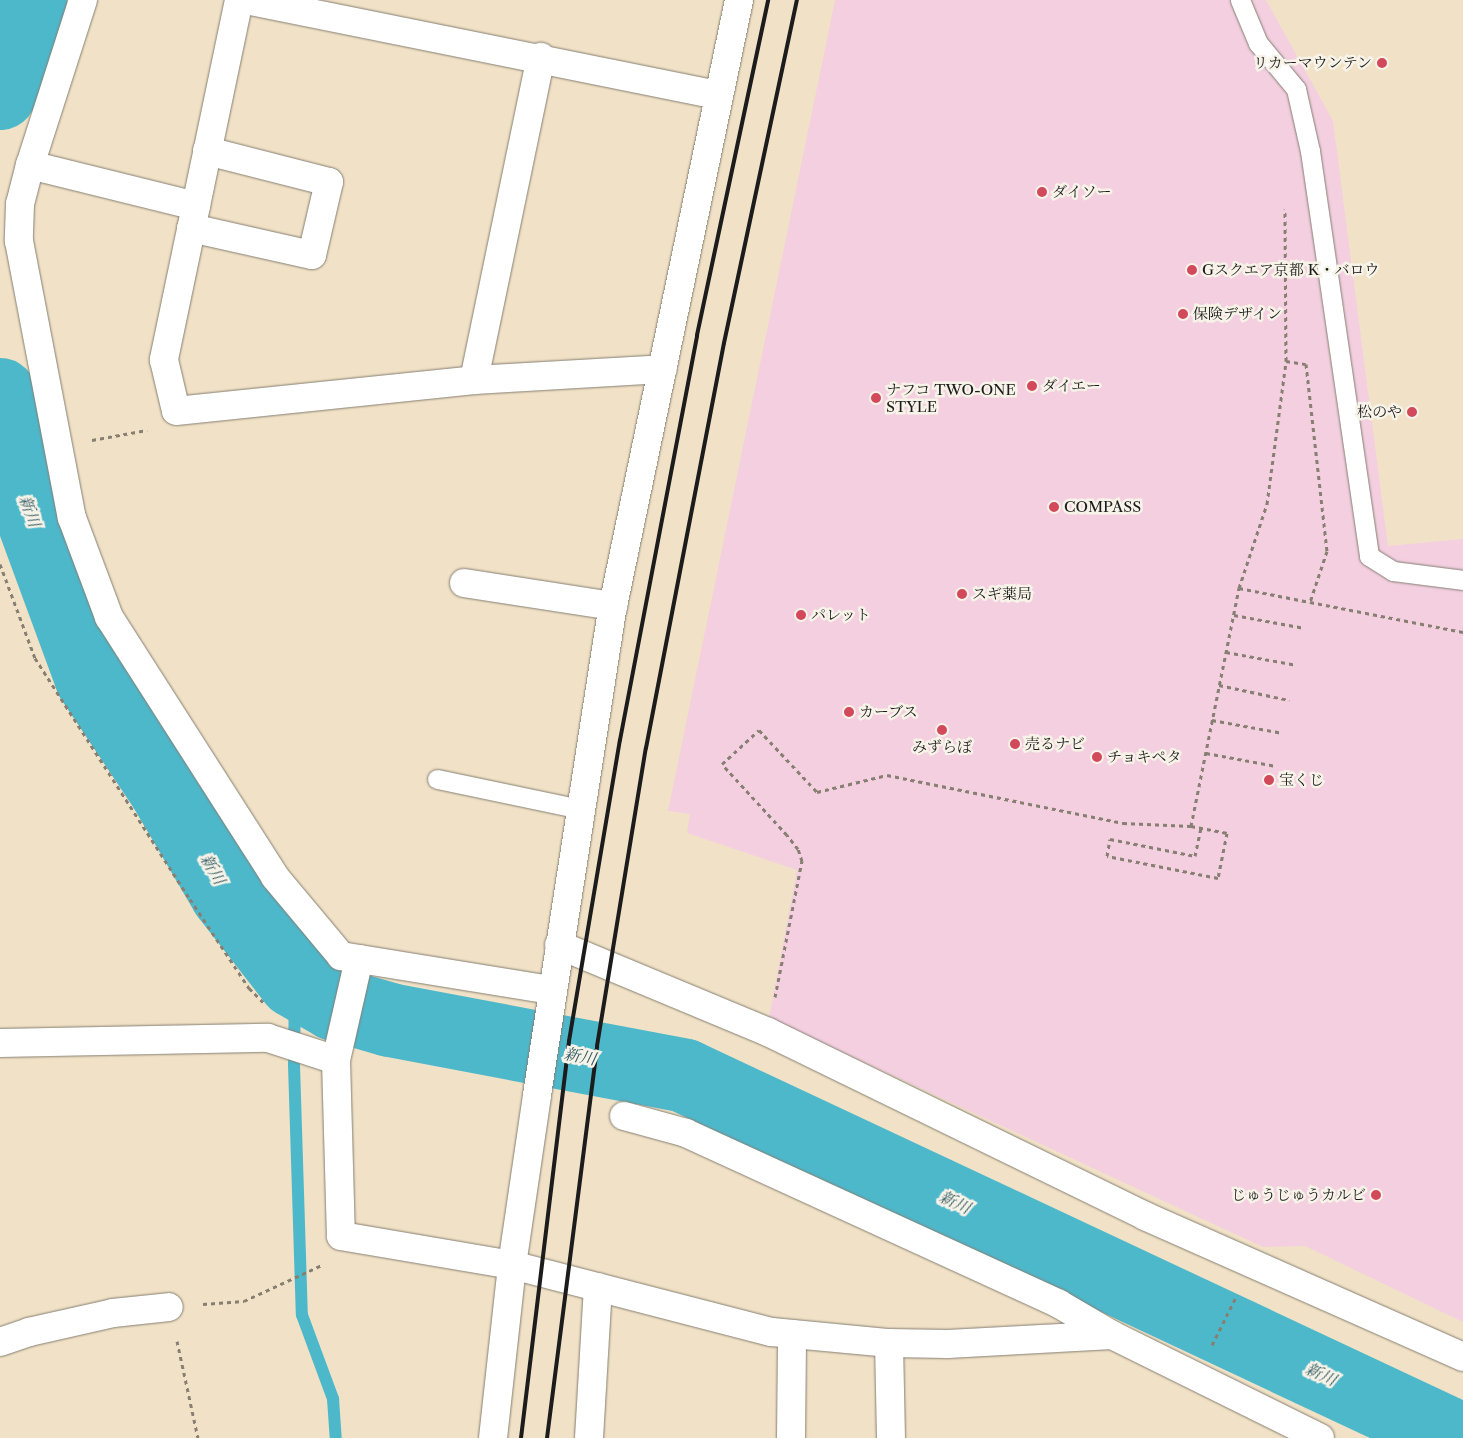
<!DOCTYPE html>
<html>
<head>
<meta charset="utf-8">
<style>
	body { margin:0 }
	#map { position:relative; width:1463px; height:1438px; overflow:hidden; background:#f1e2c7; font-family:"Libre Caslon Text","Noto Serif JP",serif }
	div>[style] { position:absolute }
	.built>* { inset:0; background:#f3cfe0 }
	.stream>* { height:12px; margin:-6px; padding:0 6px; transform-origin:6px; border-radius:6px; background:#4eb8cb }
	.river>* { height:74px; margin:-37px; padding:0 37px; transform-origin:37px; border-radius:37px; background:#4eb8cb }
	.path>* { height:3px; margin-top:-1.5px; transform-origin:0; background:repeating-linear-gradient(90deg,#867f72 0 4px,transparent 0 8px) }
	.roads { filter:drop-shadow(0 0 1px #867f72) drop-shadow(0 0 1px #867f72) }
	.lane>* { height:19px; margin:-9.5px; padding:0 9.5px; transform-origin:9.5px; border-radius:9.5px; background:#fff }
	.street>* { height:28px; margin:-14px; padding:0 14px; transform-origin:14px; border-radius:14px; background:#fff }
	.secondary>* { height:28px; margin:-14px; padding:0 14px; transform-origin:14px; border-radius:14px; background:#fff }
	.rail>* { height:4px; margin:-2px; padding:0 2px; transform-origin:2px; border-radius:2px; background:#1c1c1c }
	.dots>* { width:14px; height:14px; translate:-50% -50%; box-sizing:border-box; border:2px solid #f7f3e8; border-radius:50% }
	span { translate:-50% -50%; white-space:nowrap; text-align:center; line-height:1.15; -webkit-text-stroke:5px #f7f3e8; paint-order:stroke }
	.poi-label { font-size:15px; color:#1c1c1c }
	.right { translate:-100% -50%; text-align:right }
	.left { translate:0 -50%; text-align:left }
	.water-label { font-size:16px; color:#305a62; font-style:italic }
</style>
</head>
<body>
<div id="map">
	<div class="built">
		<i style="clip-path:polygon(835px 0,1266px 0,1333px 121px,1388px 546px,1463px 539px,1463px 1322px,1305px 1246px,1263px 1247px,769px 1018px,797px 870px,687px 833px,690px 814px,668px 811px)"></i>
	</div>
	<div class="stream">
		<i style="left:295px;top:981px;width:84px;rotate:90.7deg"></i>
		<i style="left:294px;top:1065px;width:250px;rotate:88.2deg"></i>
		<i style="left:302px;top:1315px;width:90px;rotate:69.7deg"></i>
		<i style="left:333px;top:1399px;width:39px;rotate:86deg"></i>
	</div>
	<div class="river">
		<i style="left:0;top:93px;width:98px;rotate:-72.1deg"></i>
		<i style="left:0;top:395px;width:82px;rotate:78deg"></i>
		<i style="left:17px;top:475px;width:217px;rotate:69.8deg"></i>
		<i style="left:92px;top:679px;width:131px;rotate:56.2deg"></i>
		<i style="left:165px;top:788px;width:123px;rotate:59.7deg"></i>
		<i style="left:227px;top:894px;width:110px;rotate:52deg"></i>
		<i style="left:295px;top:981px;width:46px;rotate:29.9deg"></i>
		<i style="left:335px;top:1004px;width:57px;rotate:16.2deg"></i>
		<i style="left:390px;top:1020px;width:300px;rotate:10.7deg"></i>
		<i style="left:685px;top:1076px;width:853px;rotate:25.12deg"></i>
	</div>
	<div class="path">
		<i style="left:1286px;top:361px;width:20px;rotate:9deg"></i>
		<i style="left:1306px;top:364px;width:188px;rotate:83.6deg"></i>
		<i style="left:1327px;top:551px;width:54px;rotate:108.4deg"></i>
		<i style="left:1310px;top:602px;width:156px;rotate:11.1deg"></i>
		<i style="left:92px;top:440px;width:56px;rotate:-10.3deg"></i>
		<i style="left:0;top:564px;width:100px;rotate:69.6deg"></i>
		<i style="left:35px;top:658px;width:287px;rotate:57.3deg"></i>
		<i style="left:190px;top:899px;width:107px;rotate:56.5deg"></i>
		<i style="left:249px;top:988px;width:21px;rotate:45deg"></i>
		<i style="left:1239px;top:588px;width:72px;rotate:11.2deg"></i>
		<i style="left:1234px;top:615px;width:72px;rotate:10.4deg"></i>
		<i style="left:1226px;top:652px;width:72px;rotate:10.4deg"></i>
		<i style="left:1219px;top:685px;width:72px;rotate:12.1deg"></i>
		<i style="left:1212px;top:720px;width:72px;rotate:10.4deg"></i>
		<i style="left:1206px;top:753px;width:71px;rotate:10.5deg"></i>
		<i style="left:1191px;top:826px;width:37px;rotate:11deg"></i>
		<i style="left:1227px;top:833px;width:46px;rotate:101.3deg"></i>
		<i style="left:1218px;top:878px;width:113px;rotate:-168.8deg"></i>
		<i style="left:1107px;top:856px;width:17px;rotate:-80deg"></i>
		<i style="left:1110px;top:839px;width:87px;rotate:11.3deg"></i>
		<i style="left:1195px;top:856px;width:29px;rotate:-78deg"></i>
		<i style="left:775px;top:997px;width:139px;rotate:-78.8deg"></i>
		<i style="left:802px;top:861px;width:13px;rotate:-108deg"></i>
		<i style="left:798px;top:849px;width:18px;rotate:-128deg"></i>
		<i style="left:787px;top:835px;width:96px;rotate:-132.5deg"></i>
		<i style="left:722px;top:764px;width:50px;rotate:-42.6deg"></i>
		<i style="left:759px;top:730px;width:85px;rotate:46.9deg"></i>
		<i style="left:817px;top:792px;width:72px;rotate:-13.7deg"></i>
		<i style="left:887px;top:775px;width:241px;rotate:11.5deg"></i>
		<i style="left:1123px;top:823px;width:68px;rotate:2.5deg"></i>
		<i style="left:1191px;top:826px;width:243px;rotate:-78.6deg"></i>
		<i style="left:1239px;top:588px;width:89px;rotate:-71.6deg"></i>
		<i style="left:1267px;top:504px;width:144px;rotate:-82.4deg"></i>
		<i style="left:1286px;top:361px;width:152px;rotate:-90.4deg"></i>
		<i style="left:203px;top:1304px;width:41px;rotate:-4.2deg"></i>
		<i style="left:244px;top:1301px;width:86px;rotate:-24.8deg"></i>
		<i style="left:177px;top:1341px;width:99px;rotate:77.8deg"></i>
		<i style="left:1212px;top:1345px;width:56px;rotate:-63.4deg"></i>
	</div>
	<div class="roads">
		<div class="lane">
			<i style="left:1240px;top:0;width:47px;rotate:67.3deg"></i>
			<i style="left:1258px;top:43px;width:60px;rotate:50.4deg"></i>
			<i style="left:1296px;top:89px;width:64px;rotate:77.3deg"></i>
			<i style="left:1310px;top:151px;width:409px;rotate:81.7deg"></i>
			<i style="left:1369px;top:556px;width:28px;rotate:32deg"></i>
			<i style="left:1393px;top:571px;width:71px;rotate:7.3deg"></i>
			<i style="left:437px;top:779px;width:147px;rotate:11.8deg"></i>
		</div>
		<div class="street">
			<i style="left:83px;top:0;width:173px;rotate:107.8deg"></i>
			<i style="left:30px;top:165px;width:40px;rotate:104.4deg"></i>
			<i style="left:20px;top:204px;width:37px;rotate:92deg"></i>
			<i style="left:19px;top:241px;width:282px;rotate:79.2deg"></i>
			<i style="left:72px;top:518px;width:106px;rotate:69.5deg"></i>
			<i style="left:109px;top:617px;width:308px;rotate:57.4deg"></i>
			<i style="left:275px;top:877px;width:103px;rotate:50.1deg"></i>
			<i style="left:341px;top:956px;width:214px;rotate:9.2deg"></i>
			<i style="left:239px;top:0;width:368px;rotate:101.8deg"></i>
			<i style="left:164px;top:360px;width:52px;rotate:76.8deg"></i>
			<i style="left:176px;top:411px;width:300px;rotate:-5.9deg"></i>
			<i style="left:474px;top:380px;width:189px;rotate:-3.3deg"></i>
			<i style="left:246px;top:0;width:482px;rotate:11.4deg"></i>
			<i style="left:30px;top:165px;width:171px;rotate:13.9deg"></i>
			<i style="left:191px;top:228px;width:124px;rotate:12.6deg"></i>
			<i style="left:312px;top:255px;width:75px;rotate:-76.9deg"></i>
			<i style="left:329px;top:182px;width:126px;rotate:-165.7deg"></i>
			<i style="left:474px;top:380px;width:330px;rotate:-78.3deg"></i>
			<i style="left:464px;top:583px;width:151px;rotate:8.8deg"></i>
			<i style="left:559px;top:945px;width:226px;rotate:22.6deg"></i>
			<i style="left:768px;top:1032px;width:420px;rotate:26deg"></i>
			<i style="left:1145px;top:1216px;width:348px;rotate:23.9deg"></i>
			<i style="left:359px;top:959px;width:104px;rotate:102.8deg"></i>
			<i style="left:336px;top:1060px;width:176px;rotate:88.4deg"></i>
			<i style="left:341px;top:1236px;width:173px;rotate:9.6deg"></i>
			<i style="left:512px;top:1265px;width:268px;rotate:14.5deg"></i>
			<i style="left:772px;top:1332px;width:118px;rotate:5.4deg"></i>
			<i style="left:889px;top:1343px;width:59px;rotate:1deg"></i>
			<i style="left:948px;top:1344px;width:164px;rotate:-3.1deg"></i>
			<i style="left:1112px;top:1335px;width:232px;rotate:26.3deg"></i>
			<i style="left:0;top:1043px;width:268px;rotate:-1.1deg"></i>
			<i style="left:268px;top:1038px;width:71px;rotate:17.9deg"></i>
			<i style="left:537px;top:1095px;width:495px;rotate:-81.2deg"></i>
			<i style="left:613px;top:606px;width:619px;rotate:-78.25deg"></i>
			<i style="left:624px;top:1116px;width:64px;rotate:15.3deg"></i>
			<i style="left:686px;top:1133px;width:410px;rotate:24.6deg"></i>
			<i style="left:1059px;top:1304px;width:61px;rotate:30.3deg"></i>
			<i style="left:0;top:1342px;width:31px;rotate:-19deg"></i>
			<i style="left:29px;top:1332px;width:86px;rotate:-12.7deg"></i>
			<i style="left:113px;top:1313px;width:56px;rotate:-6.1deg"></i>
			<i style="left:889px;top:1343px;width:95px;rotate:88.8deg"></i>
			<i style="left:589px;top:1438px;width:151px;rotate:-86.6deg"></i>
			<i style="left:791px;top:1438px;width:104px;rotate:-89.4deg"></i>
		</div>
		<div class="secondary">
			<i style="left:493px;top:1438px;width:174px;rotate:-83.7deg"></i>
			<i style="left:512px;top:1265px;width:172px;rotate:-81.6deg"></i>
		</div>
	</div>
	<div class="rail">
		<i style="left:521px;top:1438px;width:400px;rotate:-83.1deg"></i>
		<i style="left:569px;top:1041px;width:305px;rotate:-80.4deg"></i>
		<i style="left:620px;top:740px;width:412px;rotate:-79.2deg"></i>
		<i style="left:697px;top:335px;width:342px;rotate:-78deg"></i>
		<i style="left:547px;top:1438px;width:395px;rotate:-82.7deg"></i>
		<i style="left:597px;top:1046px;width:302px;rotate:-80.7deg"></i>
		<i style="left:646px;top:748px;width:412px;rotate:-79.1deg"></i>
		<i style="left:724px;top:343px;width:351px;rotate:-78deg"></i>
	</div>
	<div class="dots">
		<i style="left:1382px;top:63px;background:#d1495b"></i>
		<i style="left:1042px;top:192px;background:#d1495b"></i>
		<i style="left:1192px;top:270px;background:#d1495b"></i>
		<i style="left:1183px;top:314px;background:#d1495b"></i>
		<i style="left:1032px;top:386px;background:#d1495b"></i>
		<i style="left:876px;top:398px;background:#d1495b"></i>
		<i style="left:1412px;top:412px;background:#d1495b"></i>
		<i style="left:1054px;top:507px;background:#d1495b"></i>
		<i style="left:962px;top:594px;background:#d1495b"></i>
		<i style="left:801px;top:615px;background:#d1495b"></i>
		<i style="left:849px;top:712px;background:#d1495b"></i>
		<i style="left:942px;top:730px;background:#d1495b"></i>
		<i style="left:1015px;top:744px;background:#d1495b"></i>
		<i style="left:1097px;top:757px;background:#d1495b"></i>
		<i style="left:1269px;top:780px;background:#d1495b"></i>
		<i style="left:1376px;top:1195px;background:#d1495b"></i>
	</div>
	<div class="poi-label">
		<span class="right" style="left:1372px;top:63px">リカーマウンテン</span>
		<span class="left" style="left:1052px;top:192px">ダイソー</span>
		<span class="left" style="left:1202px;top:270px">Gスクエア京都 K・バロウ</span>
		<span class="left" style="left:1193px;top:314px">保険デザイン</span>
		<span class="left" style="left:1042px;top:386px">ダイエー</span>
		<span class="left" style="left:886px;top:398px">ナフコ TWO-ONE<br>STYLE</span>
		<span class="right" style="left:1402px;top:412px">松のや</span>
		<span class="left" style="left:1064px;top:507px">COMPASS</span>
		<span class="left" style="left:972px;top:594px">スギ薬局</span>
		<span class="left" style="left:811px;top:615px">パレット</span>
		<span class="left" style="left:859px;top:712px">カーブス</span>
		<span class="left" style="left:1025px;top:744px">売るナビ</span>
		<span style="left:942px;top:747px">みずらぼ</span>
		<span class="left" style="left:1107px;top:757px">チョキペタ</span>
		<span class="left" style="left:1279px;top:780px">宝くじ</span>
		<span class="right" style="left:1366px;top:1195px">じゅうじゅうカルビ</span>
	</div>
	<div class="water-label">
		<span style="left:30px;top:511px;rotate:70deg">新川</span>
		<span style="left:213px;top:869px;rotate:60deg">新川</span>
		<span style="left:580px;top:1056px;rotate:11deg">新川</span>
		<span style="left:955px;top:1202px;rotate:25deg">新川</span>
		<span style="left:1321px;top:1374px;rotate:25deg">新川</span>
	</div>
</div>
</body>
</html>
